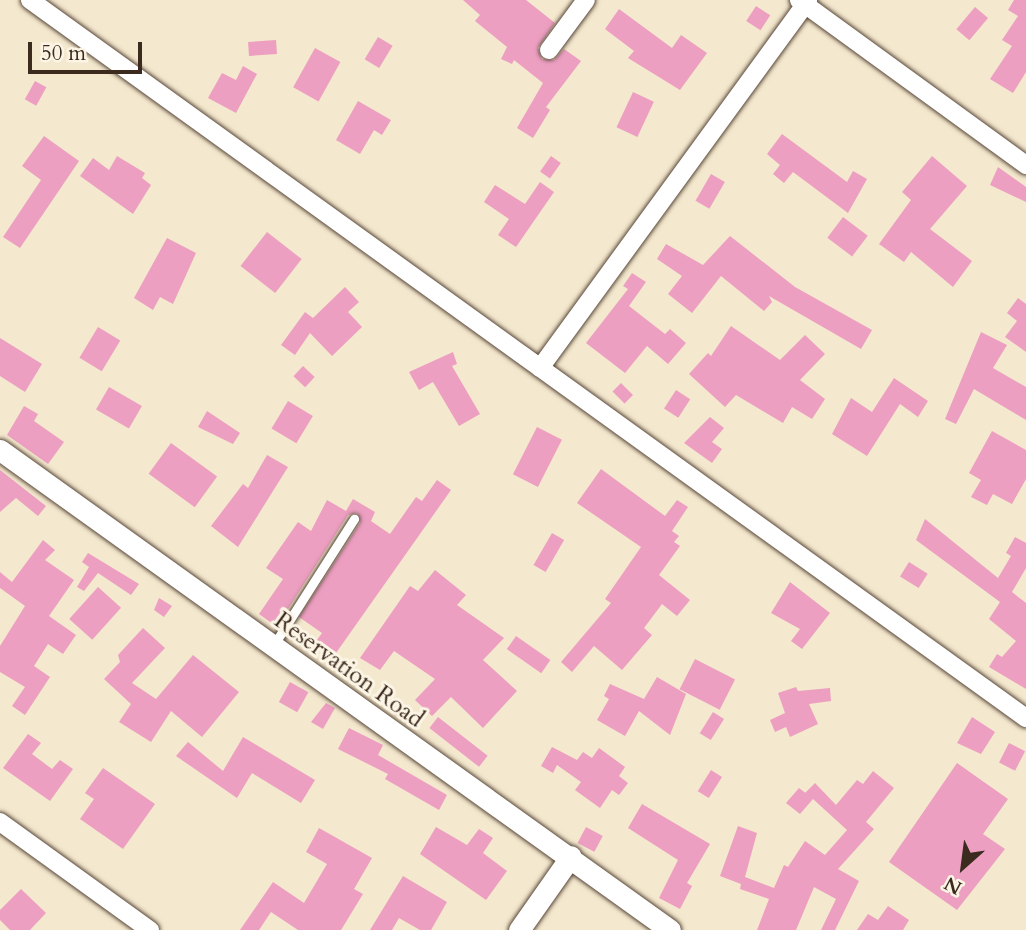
<!DOCTYPE html>
<html>
<head>
<meta charset="utf-8">
<style>
	body { margin:0 }
	#map { position:relative; width:1026px; height:930px; overflow:hidden; background:#f4e8ce; font-family:Cardo,serif }
	div>[style] { position:absolute }
	.building>* { inset:0; background:#ed9fc1; transform-origin:0 0 }
	.roads { filter:drop-shadow(0 0 2px #574638) drop-shadow(0 0 2px #574638) }
	.service>* { height:9px; margin:-4.5px; padding:0 4.5px; transform-origin:4.5px; border-radius:4.5px; background:#fff }
	.minor>* { height:18px; margin:-9px; padding:0 9px; transform-origin:9px; border-radius:9px; background:#fff }
	.tertiary>* { height:21px; margin:-10.5px; padding:0 10.5px; transform-origin:10.5px; border-radius:10.5px; background:#fff }
	span { translate:-50% -50%; white-space:nowrap; text-align:center; line-height:1.15; -webkit-text-stroke:6px #fcf5e5; paint-order:stroke }
	.street-label { font-size:24px; color:#3b2a1e }
	.north { position:absolute; left:928px; top:832px; width:70px; height:70px; -webkit-text-stroke:5px #fcf5e5; paint-order:stroke; rotate:208deg; font-size:19px; font-weight:700; line-height:28px; text-align:center; color:#3b2a1e }
	.north::after { content:''; display:block; margin:auto; width:24px; height:32px; background:#3b2a1e; clip-path:polygon(50% 0,100% 100%,50% 72%,0 100%) }
	.scale { position:absolute; left:28px; top:42px; width:114px; height:32px; box-sizing:border-box; border:4px solid #3b2a1e; border-top:0; padding-left:9px; font-size:21px; line-height:24px; white-space:nowrap; color:#3b2a1e; -webkit-text-stroke:5px #fcf5e5; paint-order:stroke }
</style>
</head>
<body>
<div id="map">
	<div class="building">
		<i style="clip-path:polygon(463px 0,526px 0,555px 23px,538px 48px,542px 59px,554px 60px,564px 49px,581px 61px,546px 107px,550px 110px,533px 138px,517px 128px,543px 83px,514px 60px,512px 64px,501px 59px,507px 47px,475px 21px,480px 15px)"></i>
		<i style="clip-path:polygon(1014px 0,1026px 0,1026px 72px,1013px 93px,990px 79px,1012px 46px,1002px 40px,1018px 16px,1008px 10px)"></i>
		<i style="left:756px;top:6px;width:17px;height:18px;rotate:33deg"></i>
		<i style="left:975px;top:7px;width:17px;height:29px;rotate:40deg"></i>
		<i style="clip-path:polygon(619px 9px,672px 48px,681px 35px,707px 53px,680px 90px,628px 58px,634px 51px,605px 29px)"></i>
		<i style="left:378px;top:37px;width:17px;height:26px;rotate:31deg"></i>
		<i style="left:276px;top:40px;width:14px;height:28px;rotate:86deg"></i>
		<i style="left:315px;top:48px;width:29px;height:45px;rotate:29deg"></i>
		<i style="clip-path:polygon(243px 66px,257px 74px,236px 113px,208px 98px,222px 73px,236px 80px)"></i>
		<i style="left:35px;top:81px;width:13px;height:21px;rotate:29deg"></i>
		<i style="left:633px;top:92px;width:23px;height:39px;rotate:25deg"></i>
		<i style="clip-path:polygon(358px 101px,391px 120px,382px 135px,374px 130px,360px 154px,336px 140px)"></i>
		<i style="clip-path:polygon(782px 134px,847px 182px,853px 171px,867px 179px,848px 213px,793px 172px,784px 183px,773px 174px,780px 165px,767px 154px)"></i>
		<i style="clip-path:polygon(44px 136px,79px 161px,20px 248px,3px 237px,41px 180px,22px 166px)"></i>
		<i style="clip-path:polygon(117px 156px,145px 173px,142px 178px,151px 185px,133px 214px,80px 176px,93px 158px,109px 170px)"></i>
		<i style="left:551px;top:156px;width:12px;height:19px;rotate:35deg"></i>
		<i style="clip-path:polygon(932px 156px,967px 186px,930px 229px,972px 261px,953px 287px,911px 252px,904px 262px,879px 244px,911px 200px,902px 192px)"></i>
		<i style="clip-path:polygon(998px 167px,1026px 187px,1026px 202px,990px 185px)"></i>
		<i style="left:711px;top:174px;width:16px;height:31px;rotate:30deg"></i>
		<i style="clip-path:polygon(540px 182px,554px 192px,516px 247px,498px 235px,509px 219px,484px 202px,495px 185px,525px 204px)"></i>
		<i style="left:843px;top:217px;width:31px;height:26px;rotate:37deg"></i>
		<i style="left:267px;top:232px;width:44px;height:43px;rotate:38deg"></i>
		<i style="clip-path:polygon(730px 236px,795px 287px,872px 330px,861px 349px,769px 296px,772px 302px,764px 311px,721px 276px,692px 313px,668px 294px,682px 276px,657px 259px,666px 244px,703px 265px)"></i>
		<i style="clip-path:polygon(167px 238px,196px 253px,173px 304px,160px 297px,153px 310px,134px 298px)"></i>
		<i style="clip-path:polygon(632px 273px,646px 282px,629px 306px,665px 334px,670px 329px,686px 343px,668px 364px,647px 346px,625px 373px,586px 343px,628px 289px,623px 286px)"></i>
		<i style="clip-path:polygon(345px 287px,359px 302px,348px 312px,362px 327px,332px 356px,310px 333px,295px 355px,281px 345px,305px 312px,313px 318px)"></i>
		<i style="clip-path:polygon(1018px 298px,1026px 304px,1026px 352px,1005px 337px,1017px 321px,1007px 313px)"></i>
		<i style="clip-path:polygon(731px 326px,780px 360px,805px 335px,825px 354px,800px 380px,825px 399px,812px 419px,792px 407px,783px 423px,736px 395px,725px 407px,689px 374px,708px 353px,711px 356px)"></i>
		<i style="left:98px;top:327px;width:26px;height:36px;rotate:31deg"></i>
		<i style="clip-path:polygon(981px 332px,1007px 345px,993px 368px,1026px 387px,1026px 420px,974px 389px,956px 424px,945px 419px)"></i>
		<i style="clip-path:polygon(0 338px,42px 364px,25px 392px,0 376px)"></i>
		<i style="clip-path:polygon(453px 352px,457px 364px,452px 366px,480px 414px,459px 426px,433px 382px,419px 390px,409px 372px)"></i>
		<i style="left:303px;top:366px;width:16px;height:14px;rotate:43deg"></i>
		<i style="clip-path:polygon(894px 378px,928px 401px,918px 417px,900px 404px,867px 456px,832px 434px,851px 398px,872px 412px)"></i>
		<i style="left:621px;top:383px;width:17px;height:12px;rotate:45deg"></i>
		<i style="left:109px;top:387px;width:38px;height:26px;rotate:30deg"></i>
		<i style="left:676px;top:390px;width:17px;height:22px;rotate:33deg"></i>
		<i style="left:288px;top:401px;width:29px;height:32px;rotate:31deg"></i>
		<i style="clip-path:polygon(24px 406px,38px 414px,34px 421px,64px 442px,48px 464px,7px 435px)"></i>
		<i style="clip-path:polygon(207px 411px,240px 433px,233px 444px,198px 427px)"></i>
		<i style="clip-path:polygon(710px 417px,724px 428px,712px 442px,722px 449px,712px 463px,684px 443px)"></i>
		<i style="left:537px;top:427px;width:28px;height:53px;rotate:27deg"></i>
		<i style="clip-path:polygon(992px 431px,1026px 450px,1026px 479px,1012px 504px,993px 494px,987px 505px,971px 497px,981px 480px,969px 473px)"></i>
		<i style="left:171px;top:443px;width:57px;height:38px;rotate:36deg"></i>
		<i style="clip-path:polygon(267px 455px,288px 467px,238px 547px,211px 526px,243px 484px,248px 488px)"></i>
		<i style="clip-path:polygon(601px 469px,665px 516px,677px 500px,688px 507px,672px 531px,679px 536px,674px 542px,680px 546px,659px 575px,690px 600px,677px 616px,662px 604px,644px 628px,652px 635px,622px 670px,594px 646px,572px 672px,561px 662px,611px 603px,605px 599px,641px 547px,577px 503px)"></i>
		<i style="clip-path:polygon(0 470px,46px 506px,38px 516px,16px 498px,0 512px)"></i>
		<i style="clip-path:polygon(437px 480px,451px 490px,336px 653px,317px 640px,322px 633px,299px 617px,360px 523px,357px 513px,348px 515px,288px 609px,284px 607px,273px 624px,259px 614px,283px 579px,266px 568px,298px 522px,311px 531px,327px 500px,346px 511px,353px 499px,375px 512px,371px 521px,390px 534px,416px 497px,422px 501px)"></i>
		<i style="clip-path:polygon(925px 519px,998px 578px,1011px 556px,1006px 553px,1015px 537px,1026px 543px,1026px 568px,1012px 592px,1026px 603px,1026px 689px,989px 667px,997px 654px,1002px 657px,1016px 641px,989px 619px,1000px 602px,916px 540px)"></i>
		<i style="left:552px;top:533px;width:14px;height:37px;rotate:30deg"></i>
		<i style="clip-path:polygon(43px 540px,55px 550px,45px 560px,74px 580px,49px 616px,76px 635px,63px 654px,48px 644px,34px 666px,50px 677px,25px 715px,12px 706px,25px 687px,0 672px,0 646px,25px 606px,0 588px,0 572px,12px 582px)"></i>
		<i style="clip-path:polygon(88px 553px,139px 584px,131px 595px,98px 573px,84px 591px,77px 587px,89px 567px,82px 562px)"></i>
		<i style="left:909px;top:562px;width:22px;height:17px;rotate:32deg"></i>
		<i style="clip-path:polygon(435px 570px,466px 595px,457px 605px,504px 638px,483px 660px,517px 691px,483px 728px,451px 697px,432px 716px,415px 700px,435px 679px,394px 651px,380px 670px,360px 658px,410px 586px,418px 591px)"></i>
		<i style="clip-path:polygon(790px 582px,830px 613px,802px 649px,791px 641px,800px 629px,771px 613px)"></i>
		<i style="left:98px;top:587px;width:31px;height:43px;rotate:42deg"></i>
		<i style="clip-path:polygon(159px 598px,172px 606px,164px 617px,154px 610px)"></i>
		<i style="clip-path:polygon(143px 628px,165px 648px,132px 683px,156px 699px,193px 655px,239px 692px,202px 737px,171px 711px,151px 742px,119px 722px,131px 704px,104px 679px,120px 662px,118px 655px)"></i>
		<i style="left:516px;top:636px;width:42px;height:16px;rotate:35deg"></i>
		<i style="left:695px;top:659px;width:45px;height:34px;rotate:27deg"></i>
		<i style="clip-path:polygon(657px 677px,686px 694px,670px 735px,639px 711px,625px 736px,597px 720px,609px 699px,604px 696px,610px 684px,644px 699px)"></i>
		<i style="left:290px;top:682px;width:21px;height:23px;rotate:29deg"></i>
		<i style="clip-path:polygon(796px 687px,798px 691px,830px 688px,831px 701px,809px 704px,818px 724px,790px 737px,786px 727px,775px 732px,770px 720px,785px 713px,778px 693px)"></i>
		<i style="clip-path:polygon(326px 703px,335px 708px,323px 729px,311px 722px)"></i>
		<i style="left:713px;top:712px;width:13px;height:25px;rotate:32deg"></i>
		<i style="left:438px;top:717px;width:63px;height:14px;rotate:38deg"></i>
		<i style="clip-path:polygon(972px 717px,995px 732px,981px 754px,957px 743px)"></i>
		<i style="clip-path:polygon(349px 728px,383px 745px,378px 755px,447px 795px,439px 810px,385px 779px,388px 774px,338px 749px)"></i>
		<i style="clip-path:polygon(28px 734px,41px 743px,32px 754px,52px 769px,60px 760px,73px 769px,50px 801px,3px 768px)"></i>
		<i style="clip-path:polygon(243px 737px,315px 780px,301px 803px,252px 773px,237px 798px,176px 756px,188px 742px,223px 771px)"></i>
		<i style="left:1009px;top:743px;width:18px;height:22px;rotate:27deg"></i>
		<i style="clip-path:polygon(552px 747px,577px 760px,583px 752px,592px 758px,599px 748px,625px 767px,619px 776px,628px 783px,619px 795px,612px 790px,600px 808px,575px 790px,581px 782px,557px 765px,553px 773px,541px 766px)"></i>
		<i style="clip-path:polygon(957px 763px,1008px 799px,983px 834px,1005px 849px,957px 910px,889px 862px)"></i>
		<i style="clip-path:polygon(103px 768px,155px 804px,123px 849px,80px 819px,94px 799px,85px 793px)"></i>
		<i style="left:711px;top:770px;width:13px;height:25px;rotate:32deg"></i>
		<i style="clip-path:polygon(873px 771px,894px 788px,866px 822px,874px 829px,838px 869px,859px 881px,835px 930px,821px 930px,836px 899px,814px 887px,796px 930px,757px 930px,769px 899px,740px 889px,741px 884px,720px 876px,738px 826px,757px 833px,745px 877px,774px 888px,784px 865px,788px 867px,805px 841px,825px 855px,847px 830px,813px 799px,800px 814px,786px 803px,799px 788px,808px 795px,805px 793px,815px 783px,836px 805px,857px 780px,863px 784px)"></i>
		<i style="clip-path:polygon(642px 804px,710px 844px,687px 883px,692px 886px,680px 909px,659px 898px,678px 860px,628px 828px)"></i>
		<i style="clip-path:polygon(436px 827px,467px 845px,479px 829px,493px 838px,483px 853px,507px 871px,486px 900px,420px 854px)"></i>
		<i style="left:586px;top:827px;width:19px;height:18px;rotate:28deg"></i>
		<i style="clip-path:polygon(319px 828px,372px 858px,354px 889px,363px 894px,341px 930px,298px 930px,271px 912px,259px 930px,240px 930px,273px 882px,304px 903px,327px 864px,306px 852px)"></i>
		<i style="clip-path:polygon(403px 876px,447px 902px,431px 930px,420px 930px,399px 918px,392px 930px,370px 930px)"></i>
		<i style="clip-path:polygon(21px 889px,46px 913px,30px 930px,10px 930px,0 920px,0 910px)"></i>
		<i style="clip-path:polygon(888px 906px,909px 920px,903px 930px,857px 930px,868px 914px,878px 920px)"></i>
	</div>
	<div class="roads">
		<div class="service">
			<i style="left:273px;top:646px;width:151px;rotate:-57.5deg"></i>
		</div>
		<div class="minor">
			<i style="left:30px;top:0;width:1228px;rotate:35.79deg"></i>
			<i style="left:799px;top:0;width:281px;rotate:36deg"></i>
			<i style="left:549px;top:50px;width:62px;rotate:-53.5deg"></i>
			<i style="left:540px;top:368px;width:455px;rotate:-53.9deg"></i>
			<i style="left:0;top:822px;width:185px;rotate:35.8deg"></i>
		</div>
		<div class="tertiary">
			<i style="left:0;top:450px;width:824px;rotate:35.62deg"></i>
			<i style="left:519px;top:930px;width:90px;rotate:-54.9deg"></i>
		</div>
	</div>
	<div class="street-label">
		<span style="left:349px;top:670px;rotate:36deg">Reservation Road</span>
	</div>
	<div class="north">N</div>
	<div class="scale">50 m</div>
</div>
</body>
</html>
